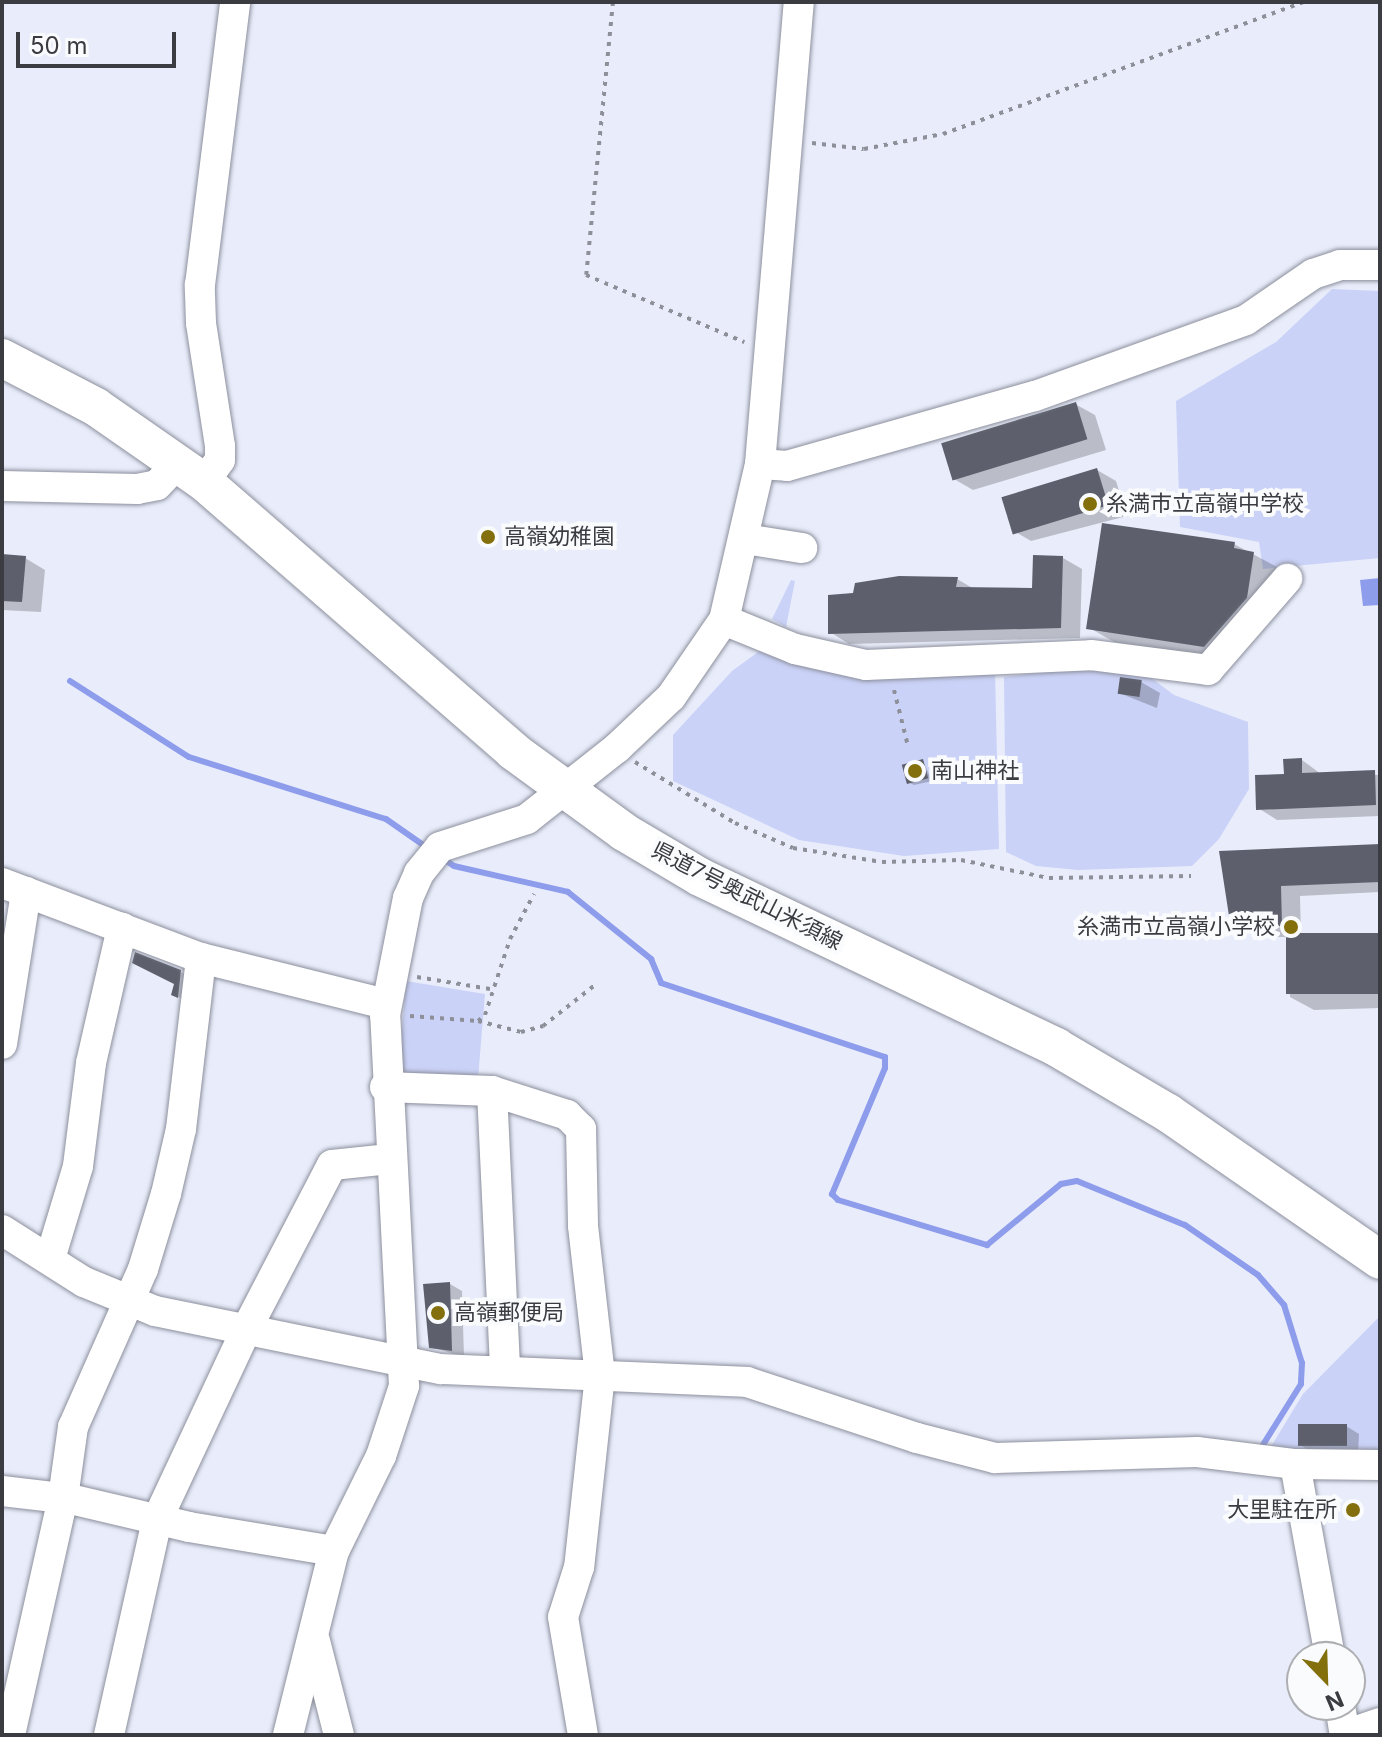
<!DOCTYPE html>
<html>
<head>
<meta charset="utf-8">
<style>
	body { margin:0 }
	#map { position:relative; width:1382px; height:1737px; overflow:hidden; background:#e9edfb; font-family:Inter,"Noto Sans JP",sans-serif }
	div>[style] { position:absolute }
	.green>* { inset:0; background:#cad2f7 }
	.water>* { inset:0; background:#8e9cec }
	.shadow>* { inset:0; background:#0003 }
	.stream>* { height:6px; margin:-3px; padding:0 3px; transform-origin:3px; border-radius:3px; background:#8e9cec }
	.building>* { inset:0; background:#5d606c; transform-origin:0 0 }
	.path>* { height:4px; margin-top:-2px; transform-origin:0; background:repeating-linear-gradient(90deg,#8e9099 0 4px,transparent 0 10px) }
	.roads { filter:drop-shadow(0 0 2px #8c8f9c) drop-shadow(0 0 2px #8c8f9c) }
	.minor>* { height:30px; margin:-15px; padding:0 15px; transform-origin:15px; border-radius:15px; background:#fff }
	.major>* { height:38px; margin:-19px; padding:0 19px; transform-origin:19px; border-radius:19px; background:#fff }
	.dots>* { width:22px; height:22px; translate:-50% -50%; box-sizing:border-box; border:4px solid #fafbfd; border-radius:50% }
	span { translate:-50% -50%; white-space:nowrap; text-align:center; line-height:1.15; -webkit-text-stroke:8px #fafbfd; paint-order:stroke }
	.poi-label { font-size:22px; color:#3b3c41 }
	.left { translate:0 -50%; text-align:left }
	.right { translate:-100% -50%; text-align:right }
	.street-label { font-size:22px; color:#3b3c41 }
	.frame { position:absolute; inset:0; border:4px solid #3b3c41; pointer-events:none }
	.north { position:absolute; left:1286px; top:1641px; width:80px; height:80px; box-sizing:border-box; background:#fafbfd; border:2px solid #aeafb2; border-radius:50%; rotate:157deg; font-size:22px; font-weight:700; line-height:32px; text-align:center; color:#3b3c41 }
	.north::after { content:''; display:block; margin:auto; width:28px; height:36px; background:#846f0d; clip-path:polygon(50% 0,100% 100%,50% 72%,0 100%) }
	.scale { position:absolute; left:16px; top:32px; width:160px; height:36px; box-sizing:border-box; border:4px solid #3b3c41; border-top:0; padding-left:10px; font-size:24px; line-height:28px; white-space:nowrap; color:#3b3c41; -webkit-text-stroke:6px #fafbfd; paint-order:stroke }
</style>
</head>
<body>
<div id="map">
	<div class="green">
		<i style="clip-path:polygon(1332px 289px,1380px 291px,1380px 558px,1263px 569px,1259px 542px,1180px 527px,1176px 401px,1276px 342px)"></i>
		<i style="clip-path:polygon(791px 580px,795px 581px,786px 627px,772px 619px)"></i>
		<i style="clip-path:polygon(765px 647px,995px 670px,999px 849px,904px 856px,799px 840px,673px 781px,673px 735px,732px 671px)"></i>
		<i style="clip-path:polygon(1088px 667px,1150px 677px,1174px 695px,1248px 722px,1249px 789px,1219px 839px,1192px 866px,1078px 870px,1036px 866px,1006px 852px,1004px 677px)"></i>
		<i style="clip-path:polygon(406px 981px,485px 994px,478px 1079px,404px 1076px,399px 1070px)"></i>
		<i style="clip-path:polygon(1380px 1316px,1380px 1453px,1269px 1450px,1303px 1394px)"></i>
	</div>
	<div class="water">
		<i style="clip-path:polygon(1380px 578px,1380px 605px,1363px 606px,1360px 580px)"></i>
	</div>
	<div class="shadow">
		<i style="clip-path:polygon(1075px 404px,1095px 415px,1106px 450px,973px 490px,954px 479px)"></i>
		<i style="clip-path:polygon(1097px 470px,1116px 481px,1127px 516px,1031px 541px,1012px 530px)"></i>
		<i style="clip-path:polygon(1234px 544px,1279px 568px,1230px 661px,1114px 642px,1088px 627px)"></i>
		<i style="clip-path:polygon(2px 556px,25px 558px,45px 570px,41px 612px,2px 610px)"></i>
		<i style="clip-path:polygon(1063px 558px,1082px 569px,1080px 638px,849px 644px,830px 632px,957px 579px,976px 590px,1034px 590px)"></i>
		<i style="clip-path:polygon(1141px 682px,1160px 693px,1157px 708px,1119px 693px)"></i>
		<i style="clip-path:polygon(1302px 760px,1321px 774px,1380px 775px,1380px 816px,1277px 820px,1258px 808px)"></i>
		<i style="clip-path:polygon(923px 761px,932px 781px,914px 785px,908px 782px)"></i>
		<i style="clip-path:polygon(1380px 846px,1380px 892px,1300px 896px,1301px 938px,1380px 935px,1380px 1008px,1314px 1010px,1290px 997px,1288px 937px,1262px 937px,1231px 915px,1221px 853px)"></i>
		<i style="clip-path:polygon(181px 972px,191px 978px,184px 1000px,173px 994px)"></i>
		<i style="clip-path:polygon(450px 1284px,462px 1291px,464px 1357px,431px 1347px)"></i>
		<i style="clip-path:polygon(1346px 1426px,1359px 1434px,1358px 1453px,1312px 1452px,1300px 1445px)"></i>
	</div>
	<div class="stream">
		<i style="left:70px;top:681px;width:141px;rotate:32.6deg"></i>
		<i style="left:189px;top:757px;width:207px;rotate:17.5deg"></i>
		<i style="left:386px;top:819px;width:52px;rotate:34.9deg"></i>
		<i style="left:442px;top:858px;width:14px;rotate:34deg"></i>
		<i style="left:454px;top:866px;width:117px;rotate:12.8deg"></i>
		<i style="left:568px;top:892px;width:107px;rotate:38.9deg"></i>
		<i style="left:651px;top:959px;width:26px;rotate:67deg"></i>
		<i style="left:661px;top:983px;width:236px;rotate:18.3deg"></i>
		<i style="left:885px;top:1057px;width:11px;rotate:90deg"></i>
		<i style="left:885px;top:1068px;width:137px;rotate:112.8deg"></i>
		<i style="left:832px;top:1194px;width:8px;rotate:45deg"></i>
		<i style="left:838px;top:1200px;width:156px;rotate:16.8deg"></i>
		<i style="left:987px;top:1245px;width:96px;rotate:-39.5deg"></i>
		<i style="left:1061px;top:1184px;width:16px;rotate:-11deg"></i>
		<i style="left:1077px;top:1181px;width:117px;rotate:22.2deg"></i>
		<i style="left:1185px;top:1225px;width:88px;rotate:34.4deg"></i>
		<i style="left:1258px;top:1275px;width:40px;rotate:49deg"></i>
		<i style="left:1284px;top:1305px;width:61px;rotate:72.8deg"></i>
		<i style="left:1302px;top:1363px;width:21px;rotate:93deg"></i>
		<i style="left:1301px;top:1384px;width:75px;rotate:122deg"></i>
	</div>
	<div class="building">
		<i style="left:1076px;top:402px;width:39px;height:141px;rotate:73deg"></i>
		<i style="left:1097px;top:468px;width:39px;height:100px;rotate:73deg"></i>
		<i style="clip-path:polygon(1102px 523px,1235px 542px,1234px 548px,1254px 552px,1247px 598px,1204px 647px,1086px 629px)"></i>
		<i style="clip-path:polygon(2px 554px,26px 556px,22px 602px,2px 601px)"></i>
		<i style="clip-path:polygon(1033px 555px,1063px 556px,1061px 628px,828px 634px,828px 595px,853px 593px,855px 583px,899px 576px,958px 577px,956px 587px,1032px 588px)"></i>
		<i style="left:1120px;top:677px;width:22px;height:17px;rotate:8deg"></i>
		<i style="clip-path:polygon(1302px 758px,1302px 773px,1375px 770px,1376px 805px,1256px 810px,1255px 775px,1284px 774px,1283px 759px)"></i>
		<i style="left:923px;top:759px;width:20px;height:22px;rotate:75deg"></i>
		<i style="clip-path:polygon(1380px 844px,1380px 882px,1281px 886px,1282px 926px,1240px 927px,1240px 916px,1229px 916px,1219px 851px)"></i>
		<i style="left:1380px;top:933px;width:61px;height:94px;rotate:90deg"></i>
		<i style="clip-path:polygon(135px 952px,181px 970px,178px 998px,171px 995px,174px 984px,132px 963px)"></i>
		<i style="clip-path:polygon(450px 1282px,452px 1351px,429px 1348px,423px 1284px)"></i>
		<i style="left:1298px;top:1424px;width:49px;height:22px"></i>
	</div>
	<div class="path">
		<i style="left:613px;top:2px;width:274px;rotate:95.6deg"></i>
		<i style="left:586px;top:275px;width:172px;rotate:23deg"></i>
		<i style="left:812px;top:143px;width:52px;rotate:6.6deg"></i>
		<i style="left:864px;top:149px;width:80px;rotate:-10.8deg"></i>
		<i style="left:943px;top:134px;width:383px;rotate:-20.1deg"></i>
		<i style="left:894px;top:690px;width:58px;rotate:76deg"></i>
		<i style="left:635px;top:762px;width:117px;rotate:31.4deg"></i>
		<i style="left:735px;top:823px;width:63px;rotate:23.3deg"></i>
		<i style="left:793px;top:848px;width:90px;rotate:8.9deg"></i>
		<i style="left:882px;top:862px;width:79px;rotate:-1.5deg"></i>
		<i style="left:961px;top:860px;width:90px;rotate:11.6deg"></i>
		<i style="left:1049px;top:878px;width:142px;rotate:-0.8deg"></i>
		<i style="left:417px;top:977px;width:74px;rotate:9.3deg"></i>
		<i style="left:410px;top:1016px;width:68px;rotate:4.2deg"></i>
		<i style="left:478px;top:1021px;width:9px;rotate:-41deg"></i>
		<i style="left:485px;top:1015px;width:80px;rotate:-71.8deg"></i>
		<i style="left:510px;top:939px;width:51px;rotate:-61.9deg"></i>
		<i style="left:478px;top:1021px;width:44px;rotate:14.3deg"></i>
		<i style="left:521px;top:1032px;width:23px;rotate:-15deg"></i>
		<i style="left:543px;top:1026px;width:66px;rotate:-38.3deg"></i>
	</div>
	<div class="roads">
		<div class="minor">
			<i style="left:760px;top:464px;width:27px;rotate:4deg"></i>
			<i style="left:787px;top:466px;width:258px;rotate:-15.8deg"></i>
			<i style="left:1035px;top:396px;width:224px;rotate:-19.8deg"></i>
			<i style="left:1246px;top:320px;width:81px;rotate:-34.5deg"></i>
			<i style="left:1313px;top:274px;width:28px;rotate:-18deg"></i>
			<i style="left:1340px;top:265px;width:40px"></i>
			<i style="left:204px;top:482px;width:27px;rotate:-54deg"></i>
			<i style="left:220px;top:460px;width:14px;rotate:-90deg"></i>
			<i style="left:220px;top:446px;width:124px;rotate:-98.8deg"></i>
			<i style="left:201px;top:323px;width:38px;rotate:-92deg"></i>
			<i style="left:200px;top:285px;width:285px;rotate:-82.9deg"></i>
			<i style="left:2px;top:486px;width:135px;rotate:1.3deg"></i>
			<i style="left:137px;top:489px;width:20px;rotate:-11deg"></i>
			<i style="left:157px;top:485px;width:30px;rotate:-46deg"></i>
			<i style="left:745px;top:539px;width:58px;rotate:9deg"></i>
			<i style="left:724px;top:620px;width:77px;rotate:22.2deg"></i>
			<i style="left:795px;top:649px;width:73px;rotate:12.7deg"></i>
			<i style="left:866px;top:665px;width:225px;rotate:-2.5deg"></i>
			<i style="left:1091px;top:655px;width:118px;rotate:7.3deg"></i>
			<i style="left:1208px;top:670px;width:121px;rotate:-49deg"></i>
			<i style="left:2px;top:883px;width:213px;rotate:20.7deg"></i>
			<i style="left:201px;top:958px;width:191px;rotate:14deg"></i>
			<i style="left:2px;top:1044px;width:154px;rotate:-81deg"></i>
			<i style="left:385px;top:1087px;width:107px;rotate:2.1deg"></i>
			<i style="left:492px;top:1091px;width:79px;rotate:17.7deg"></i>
			<i style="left:567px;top:1115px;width:20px;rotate:45deg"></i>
			<i style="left:581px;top:1129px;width:97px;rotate:88.8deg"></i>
			<i style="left:583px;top:1226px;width:150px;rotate:83.5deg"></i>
			<i style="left:600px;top:1375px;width:193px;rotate:96.2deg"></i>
			<i style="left:579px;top:1567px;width:52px;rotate:107.7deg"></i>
			<i style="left:563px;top:1617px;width:120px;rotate:80.4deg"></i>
			<i style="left:492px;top:1091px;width:280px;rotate:87.3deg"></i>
			<i style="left:2px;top:1230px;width:97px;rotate:32.4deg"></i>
			<i style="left:84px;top:1282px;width:77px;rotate:22.2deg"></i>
			<i style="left:155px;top:1311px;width:292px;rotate:11.5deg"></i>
			<i style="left:441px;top:1369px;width:306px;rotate:2.4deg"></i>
			<i style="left:747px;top:1382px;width:179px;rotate:18.2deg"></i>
			<i style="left:917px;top:1438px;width:81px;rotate:14.4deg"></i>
			<i style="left:995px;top:1458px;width:202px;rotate:-1.7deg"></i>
			<i style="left:1197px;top:1452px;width:99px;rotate:7deg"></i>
			<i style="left:1295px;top:1464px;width:85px;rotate:0.7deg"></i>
			<i style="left:50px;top:1259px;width:97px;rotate:-73.2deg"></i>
			<i style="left:78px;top:1166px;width:104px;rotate:-82.8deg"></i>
			<i style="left:91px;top:1063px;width:139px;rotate:-77.1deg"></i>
			<i style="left:1295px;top:1464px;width:196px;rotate:79.7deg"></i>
			<i style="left:2px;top:1491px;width:68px;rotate:6.7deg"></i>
			<i style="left:70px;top:1499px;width:122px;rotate:13.2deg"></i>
			<i style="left:189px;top:1527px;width:147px;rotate:9.4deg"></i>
			<i style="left:315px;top:1641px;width:97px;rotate:75.7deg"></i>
			<i style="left:1340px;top:1705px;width:30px;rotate:81deg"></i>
			<i style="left:10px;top:1735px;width:243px;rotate:-77.4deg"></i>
			<i style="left:63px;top:1498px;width:72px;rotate:-82deg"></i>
			<i style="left:73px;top:1427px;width:173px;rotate:-66.1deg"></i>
			<i style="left:143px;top:1269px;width:78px;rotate:-73deg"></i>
			<i style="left:166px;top:1194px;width:67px;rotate:-77deg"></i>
			<i style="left:181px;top:1129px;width:172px;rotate:-83.3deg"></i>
			<i style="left:109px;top:1735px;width:220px;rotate:-77.4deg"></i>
			<i style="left:157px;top:1520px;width:208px;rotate:-64.9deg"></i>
			<i style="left:245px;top:1332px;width:188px;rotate:-62.5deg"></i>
			<i style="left:332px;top:1165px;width:58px;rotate:-5.9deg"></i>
			<i style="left:288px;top:1735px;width:190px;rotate:-76deg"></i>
			<i style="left:334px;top:1551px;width:106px;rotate:-63.7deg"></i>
			<i style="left:381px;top:1456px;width:74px;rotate:-71.8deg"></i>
			<i style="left:404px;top:1386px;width:371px;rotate:-92.9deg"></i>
			<i style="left:385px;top:1015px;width:119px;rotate:-78.9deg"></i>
			<i style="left:408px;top:898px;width:27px;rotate:-66deg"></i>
			<i style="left:419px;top:873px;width:33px;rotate:-51deg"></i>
			<i style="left:440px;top:847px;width:91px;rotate:-17.8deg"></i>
			<i style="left:527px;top:819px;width:115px;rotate:-38.3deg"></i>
			<i style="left:617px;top:748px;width:74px;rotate:-43.4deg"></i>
			<i style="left:671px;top:697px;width:93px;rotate:-55.5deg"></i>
			<i style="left:724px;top:620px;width:160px;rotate:-77deg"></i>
			<i style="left:760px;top:464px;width:464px;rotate:-85.2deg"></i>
			<i style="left:1345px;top:1735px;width:37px;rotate:-19deg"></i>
		</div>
		<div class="major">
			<i style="left:2px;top:358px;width:106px;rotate:27.5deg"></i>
			<i style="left:96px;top:407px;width:131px;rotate:34.8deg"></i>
			<i style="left:204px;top:482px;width:410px;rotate:41deg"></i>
			<i style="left:513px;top:751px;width:137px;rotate:36.1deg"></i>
			<i style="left:624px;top:832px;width:88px;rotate:30.6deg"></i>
			<i style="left:700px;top:877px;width:395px;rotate:25.5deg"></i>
			<i style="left:1056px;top:1047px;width:130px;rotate:30.5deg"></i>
			<i style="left:1168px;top:1113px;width:258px;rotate:34.7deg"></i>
		</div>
	</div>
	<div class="dots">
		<i style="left:1090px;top:504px;background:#846f0d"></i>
		<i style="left:488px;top:537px;background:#846f0d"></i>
		<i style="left:915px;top:771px;background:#846f0d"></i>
		<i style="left:1291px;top:927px;background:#846f0d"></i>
		<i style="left:438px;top:1313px;background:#846f0d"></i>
		<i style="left:1353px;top:1510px;background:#846f0d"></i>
	</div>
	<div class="poi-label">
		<span class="left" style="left:1106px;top:504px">糸満市立高嶺中学校</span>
		<span class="left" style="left:504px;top:537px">高嶺幼稚園</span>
		<span class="left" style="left:931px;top:771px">南山神社</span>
		<span class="right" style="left:1275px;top:927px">糸満市立高嶺小学校</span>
		<span class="left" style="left:454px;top:1313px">高嶺郵便局</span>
		<span class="right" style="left:1337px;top:1510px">大里駐在所</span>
	</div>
	<div class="street-label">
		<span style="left:747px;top:896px;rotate:27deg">県道7号奥武山米須線</span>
	</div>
	<div class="frame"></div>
	<div class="north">N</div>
	<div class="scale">50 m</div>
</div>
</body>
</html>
